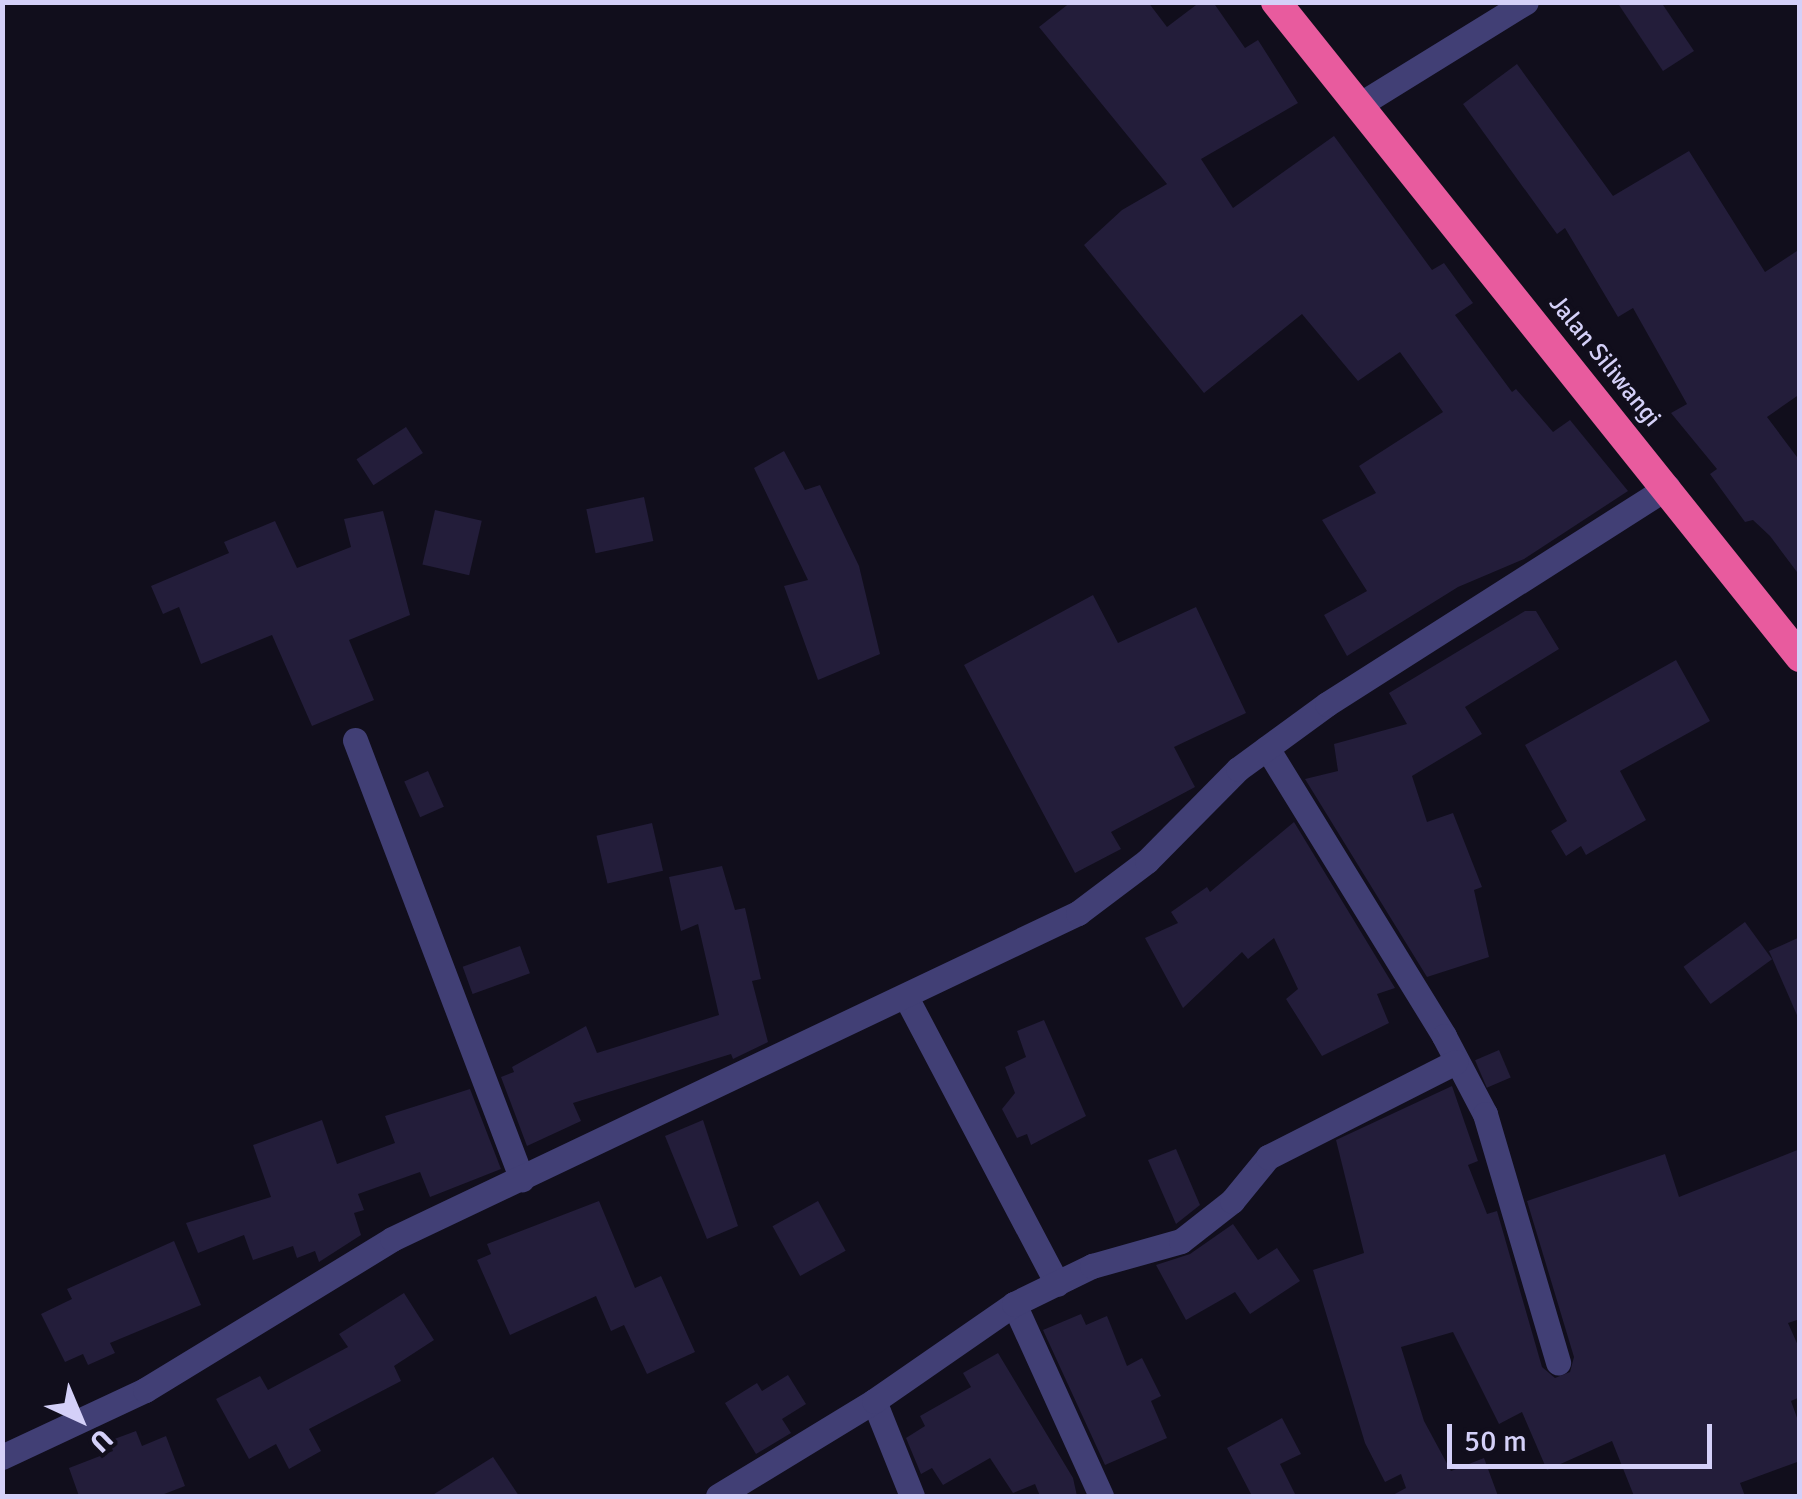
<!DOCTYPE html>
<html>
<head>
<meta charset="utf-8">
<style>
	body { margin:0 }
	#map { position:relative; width:1802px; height:1499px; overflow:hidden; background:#110e1c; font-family:Signika,sans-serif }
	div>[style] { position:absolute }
	.building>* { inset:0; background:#231d3a; transform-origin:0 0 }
	.street>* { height:25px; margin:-12.5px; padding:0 12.5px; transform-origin:12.5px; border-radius:12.5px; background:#413f75 }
	.highway>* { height:30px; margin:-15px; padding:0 15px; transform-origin:15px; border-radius:15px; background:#e85b9e }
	span { translate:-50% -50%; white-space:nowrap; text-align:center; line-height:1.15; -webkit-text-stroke:9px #110e1c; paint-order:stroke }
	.street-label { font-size:25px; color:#d4d0f8 }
	.frame { position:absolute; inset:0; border:5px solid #d4d0f8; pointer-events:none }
	.north { position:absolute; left:30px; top:1369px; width:100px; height:100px; -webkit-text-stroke:8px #110e1c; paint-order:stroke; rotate:136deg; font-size:28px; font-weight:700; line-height:40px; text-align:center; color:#d4d0f8 }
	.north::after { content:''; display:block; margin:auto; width:35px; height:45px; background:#d4d0f8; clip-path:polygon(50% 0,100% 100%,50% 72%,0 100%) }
	.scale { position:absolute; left:1447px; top:1424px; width:265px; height:45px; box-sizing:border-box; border:5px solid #d4d0f8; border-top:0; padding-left:12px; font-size:30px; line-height:35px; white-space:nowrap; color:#d4d0f8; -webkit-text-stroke:8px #110e1c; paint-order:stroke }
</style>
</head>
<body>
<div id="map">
	<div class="building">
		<i style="clip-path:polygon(1071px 2px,1148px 2px,1167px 27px,1200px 2px,1213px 2px,1245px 48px,1258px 40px,1298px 103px,1201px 159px,1233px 208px,1334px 136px,1432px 270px,1444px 263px,1473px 303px,1455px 315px,1512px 392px,1516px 389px,1553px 432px,1570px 420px,1628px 491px,1524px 559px,1458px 587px,1347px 656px,1324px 615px,1367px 591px,1322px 520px,1376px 493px,1359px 466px,1443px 412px,1400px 352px,1358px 381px,1302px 314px,1204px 393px,1084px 245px,1122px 210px,1167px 184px,1039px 27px)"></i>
		<i style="clip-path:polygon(1617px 2px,1661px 2px,1694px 51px,1663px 71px)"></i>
		<i style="clip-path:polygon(1517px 64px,1613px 196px,1689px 151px,1765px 272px,1800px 249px,1800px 394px,1767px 417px,1800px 461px,1800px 576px,1770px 536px,1753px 520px,1745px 522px,1710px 474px,1717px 469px,1671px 413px,1687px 404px,1633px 308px,1618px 317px,1565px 228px,1557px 234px,1463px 104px)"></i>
		<i style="left:406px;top:427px;width:31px;height:59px;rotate:57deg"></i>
		<i style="clip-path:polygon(784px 451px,805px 490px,820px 485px,859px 566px,880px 654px,818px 680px,784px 586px,808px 580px,754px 468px)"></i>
		<i style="left:644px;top:497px;width:45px;height:59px;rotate:78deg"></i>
		<i style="left:435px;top:510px;width:48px;height:56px;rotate:13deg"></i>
		<i style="clip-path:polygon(383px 511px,410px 615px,349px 640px,374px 700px,312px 726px,272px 635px,201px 664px,179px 607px,163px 614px,151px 586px,229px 553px,224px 542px,275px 521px,297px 568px,351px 547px,344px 519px)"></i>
		<i style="clip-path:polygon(1093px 595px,1118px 643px,1196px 607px,1246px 713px,1174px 747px,1195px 787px,1111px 832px,1121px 849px,1075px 873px,964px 665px)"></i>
		<i style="clip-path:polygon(1525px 611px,1536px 611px,1559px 649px,1465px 707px,1482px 734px,1412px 776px,1427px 822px,1453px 813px,1482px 887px,1474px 890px,1489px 957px,1427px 977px,1305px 779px,1338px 771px,1334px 744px,1407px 724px,1389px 693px)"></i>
		<i style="clip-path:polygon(1676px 660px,1710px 721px,1620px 771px,1646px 820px,1586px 855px,1581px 846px,1566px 856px,1551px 831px,1567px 821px,1525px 745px)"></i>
		<i style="left:428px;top:771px;width:39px;height:26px;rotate:66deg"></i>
		<i style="clip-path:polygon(1294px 822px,1395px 988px,1377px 994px,1389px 1023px,1322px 1056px,1286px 999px,1298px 989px,1274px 938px,1248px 959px,1242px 952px,1183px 1008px,1145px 938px,1178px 923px,1171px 912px,1207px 887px,1210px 892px)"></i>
		<i style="left:652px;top:823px;width:49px;height:57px;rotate:77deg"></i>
		<i style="clip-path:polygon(722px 866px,735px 910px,745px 908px,761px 979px,752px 981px,768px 1042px,733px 1059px,731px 1054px,573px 1103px,581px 1121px,527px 1146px,501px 1077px,514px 1072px,512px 1067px,586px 1026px,597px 1053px,719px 1015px,698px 924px,681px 931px,669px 877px)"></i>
		<i style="left:1745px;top:922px;width:46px;height:76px;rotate:54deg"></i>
		<i style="clip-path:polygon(1800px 937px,1800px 1022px,1769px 951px)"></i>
		<i style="left:520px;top:946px;width:29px;height:61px;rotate:70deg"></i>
		<i style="clip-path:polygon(1044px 1020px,1086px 1116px,1031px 1145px,1027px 1134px,1017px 1138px,1002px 1109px,1015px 1093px,1005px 1067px,1026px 1057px,1017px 1031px)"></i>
		<i style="left:1499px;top:1050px;width:30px;height:26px;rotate:67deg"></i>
		<i style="clip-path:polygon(1452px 1086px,1478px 1161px,1468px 1165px,1487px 1214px,1497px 1211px,1542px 1367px,1555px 1378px,1570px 1372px,1574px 1357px,1527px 1201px,1665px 1154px,1679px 1197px,1800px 1149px,1800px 1319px,1788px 1323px,1800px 1350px,1800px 1397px,1791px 1401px,1800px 1426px,1800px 1461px,1740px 1483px,1745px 1496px,1634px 1496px,1612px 1441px,1547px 1470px,1522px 1412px,1499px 1424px,1453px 1332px,1401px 1347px,1424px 1421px,1451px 1471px,1484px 1458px,1498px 1496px,1391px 1496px,1406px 1488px,1401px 1474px,1385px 1482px,1365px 1443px,1313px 1270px,1364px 1253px,1336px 1140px)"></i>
		<i style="clip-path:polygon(470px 1089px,501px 1169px,430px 1197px,420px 1172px,358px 1194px,364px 1210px,354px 1213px,361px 1235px,319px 1262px,315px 1251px,297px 1258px,293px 1246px,253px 1260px,244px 1235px,198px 1253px,186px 1223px,271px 1197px,253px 1145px,322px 1120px,337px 1164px,395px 1143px,385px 1116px)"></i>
		<i style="clip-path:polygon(703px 1120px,738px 1226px,707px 1239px,665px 1136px)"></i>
		<i style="clip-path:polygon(1176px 1149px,1200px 1205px,1176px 1224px,1148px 1160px)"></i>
		<i style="clip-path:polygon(599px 1201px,635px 1288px,661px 1276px,695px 1352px,647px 1374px,624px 1325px,611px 1331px,596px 1296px,510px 1335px,477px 1260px,491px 1254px,487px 1244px)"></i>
		<i style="left:818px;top:1201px;width:57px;height:52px;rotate:61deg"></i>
		<i style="clip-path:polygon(1233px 1224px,1258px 1260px,1277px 1248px,1300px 1281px,1250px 1314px,1235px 1292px,1186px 1320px,1156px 1265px,1190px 1254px)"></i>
		<i style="clip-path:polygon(174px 1241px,201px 1305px,110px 1343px,115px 1353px,88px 1365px,83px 1354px,65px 1362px,41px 1314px,72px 1299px,67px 1289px)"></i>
		<i style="clip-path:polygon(404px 1293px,434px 1340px,394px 1366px,401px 1381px,309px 1429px,321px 1451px,289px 1469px,276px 1444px,249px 1459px,216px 1399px,260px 1376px,268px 1390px,348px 1347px,339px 1334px)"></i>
		<i style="clip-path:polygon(1081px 1314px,1086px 1325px,1107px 1316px,1127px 1366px,1142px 1358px,1161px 1396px,1151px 1401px,1167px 1438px,1105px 1465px,1043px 1330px)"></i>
		<i style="clip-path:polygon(998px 1353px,1073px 1478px,1077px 1496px,1040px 1496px,1035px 1484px,1013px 1493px,990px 1458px,943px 1485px,932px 1468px,921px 1474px,906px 1438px,925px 1426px,920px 1416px,971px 1387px,963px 1373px)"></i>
		<i style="clip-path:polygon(788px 1375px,806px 1404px,782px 1419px,791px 1433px,756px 1454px,725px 1403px,757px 1383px,762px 1391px)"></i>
		<i style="clip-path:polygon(1282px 1418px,1301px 1454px,1280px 1464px,1296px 1496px,1252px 1496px,1227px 1448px)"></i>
		<i style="clip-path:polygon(136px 1431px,142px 1446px,166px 1436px,185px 1486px,159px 1496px,79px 1496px,69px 1468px,113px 1451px,109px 1441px)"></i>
		<i style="clip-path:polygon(493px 1457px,519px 1496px,431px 1496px)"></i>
	</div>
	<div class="street">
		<i style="left:1359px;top:105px;width:196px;rotate:-31.7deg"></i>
		<i style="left:355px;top:740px;width:470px;rotate:69.2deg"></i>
		<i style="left:1267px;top:748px;width:338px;rotate:58.4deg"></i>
		<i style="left:1444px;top:1036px;width:88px;rotate:62.3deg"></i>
		<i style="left:1485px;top:1114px;width:259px;rotate:73.6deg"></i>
		<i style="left:907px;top:999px;width:322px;rotate:62.2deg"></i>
		<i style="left:1014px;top:1304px;width:211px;rotate:65.6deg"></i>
		<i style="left:874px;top:1401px;width:102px;rotate:68.2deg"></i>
		<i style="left:2px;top:1457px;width:158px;rotate:-25.1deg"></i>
		<i style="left:145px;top:1390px;width:289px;rotate:-31.4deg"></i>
		<i style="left:392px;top:1239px;width:760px;rotate:-25.42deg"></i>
		<i style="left:1078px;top:913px;width:86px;rotate:-37deg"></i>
		<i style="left:1147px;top:861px;width:129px;rotate:-45.3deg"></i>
		<i style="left:1238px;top:769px;width:110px;rotate:-36.1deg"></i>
		<i style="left:1327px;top:704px;width:404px;rotate:-32.5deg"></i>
		<i style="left:718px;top:1496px;width:183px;rotate:-31.3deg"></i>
		<i style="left:874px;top:1401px;width:170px;rotate:-34.7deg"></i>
		<i style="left:1014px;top:1304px;width:87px;rotate:-26deg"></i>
		<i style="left:1092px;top:1266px;width:92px;rotate:-15.7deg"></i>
		<i style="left:1181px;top:1241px;width:65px;rotate:-38.1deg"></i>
		<i style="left:1232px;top:1201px;width:57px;rotate:-50.7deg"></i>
		<i style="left:1268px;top:1157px;width:210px;rotate:-26.9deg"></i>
	</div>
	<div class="highway">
		<i style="left:1276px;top:2px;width:839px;rotate:51.34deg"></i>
	</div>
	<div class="street-label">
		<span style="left:1605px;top:361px;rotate:51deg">Jalan Siliwangi</span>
	</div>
	<div class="frame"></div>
	<div class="north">U</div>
	<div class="scale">50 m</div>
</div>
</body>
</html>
